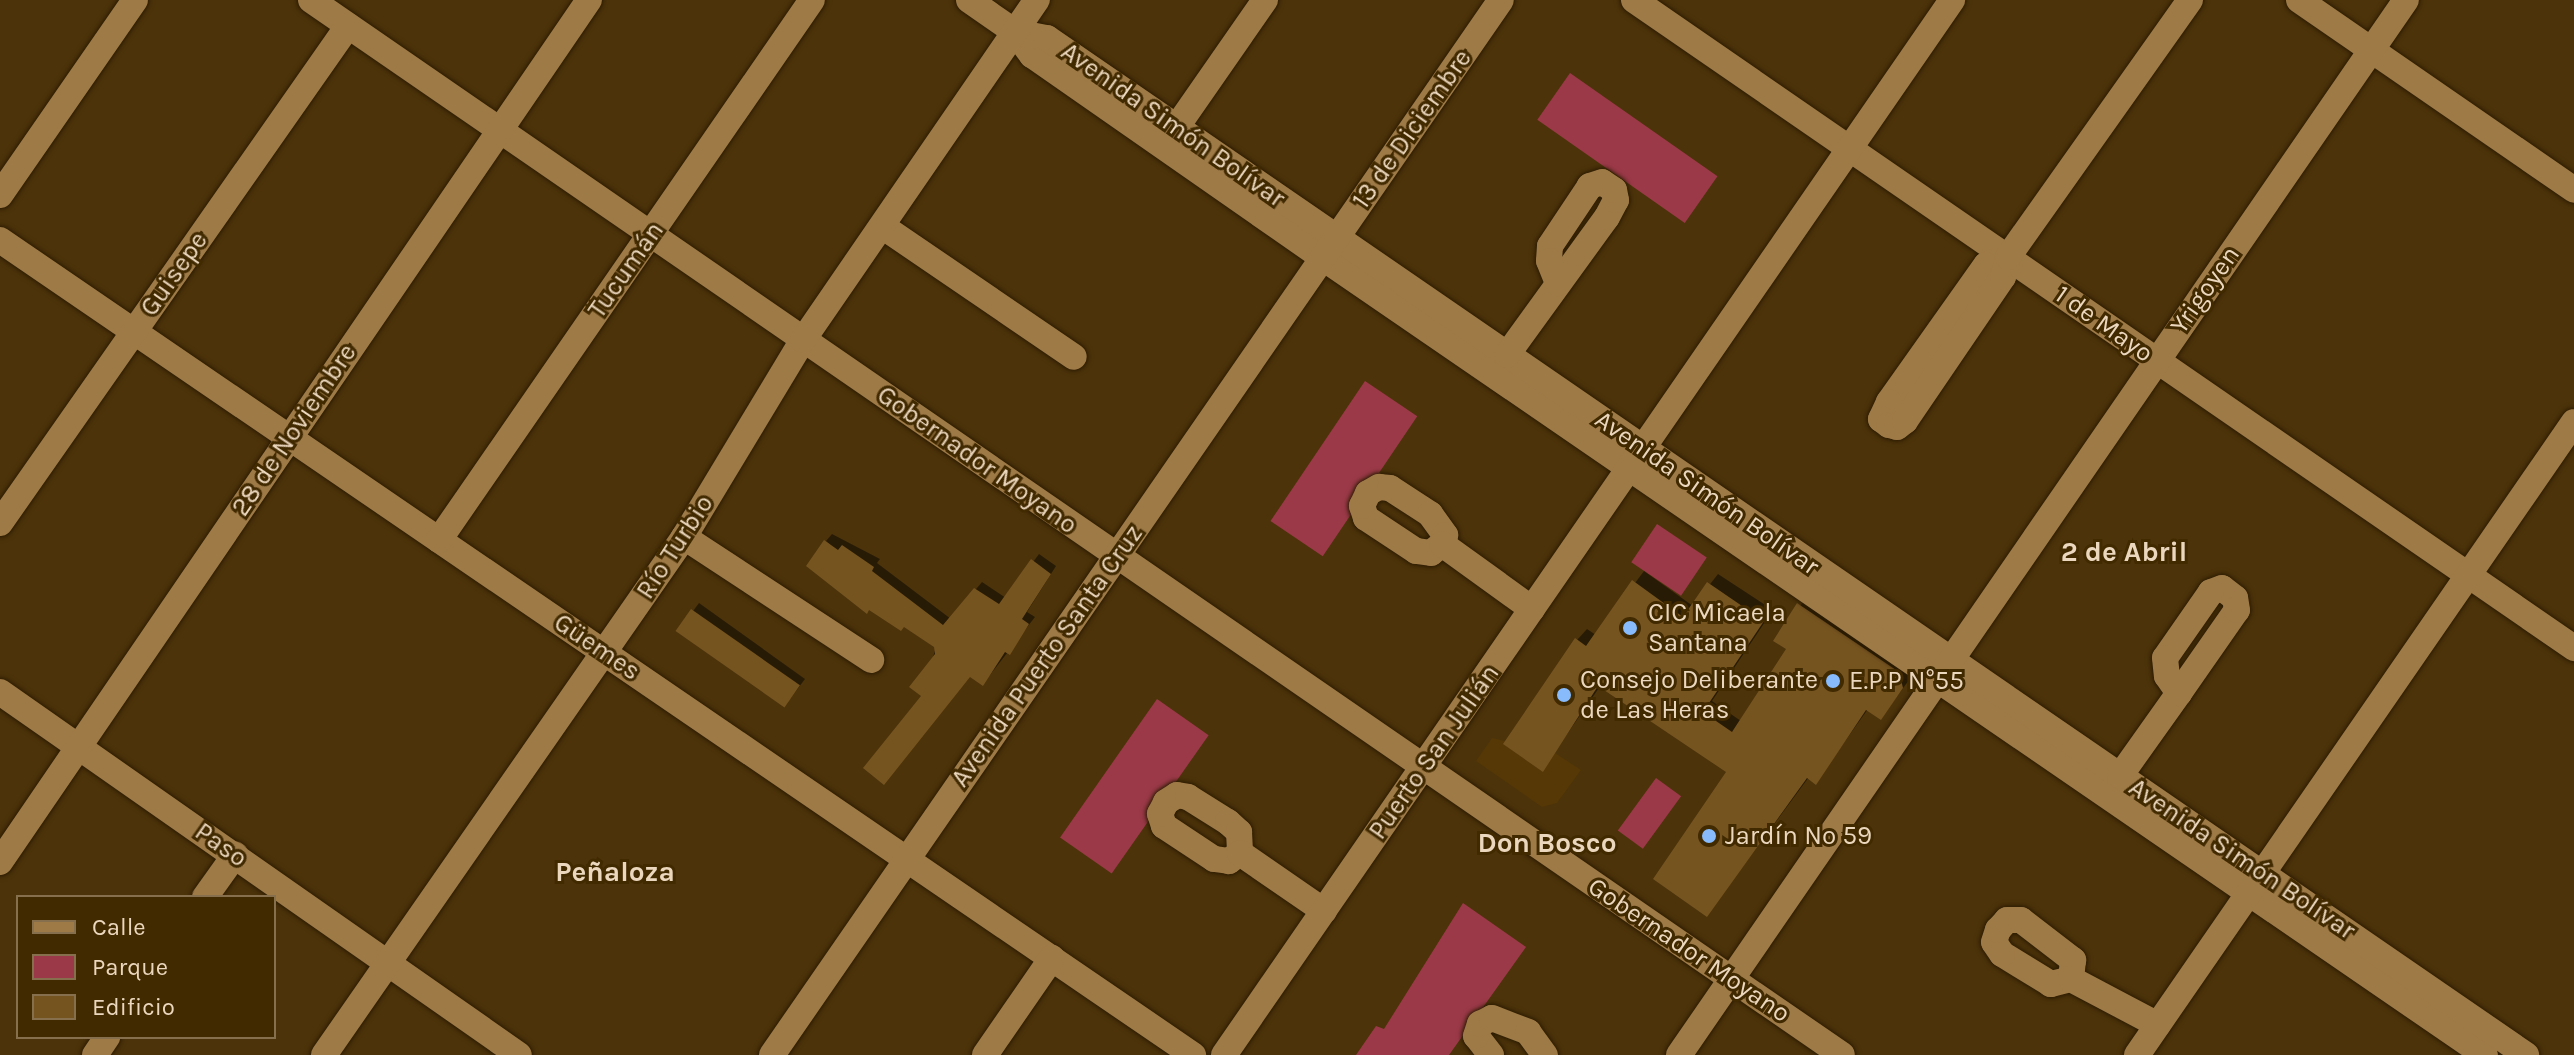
<!DOCTYPE html>
<html>
<head>
<meta charset="utf-8">
<style>
	body { margin:0 }
	#map { position:relative; width:2574px; height:1055px; overflow:hidden; background:#4c330a; font-family:Karla,sans-serif }
	div>[style] { position:absolute }
	.built>* { inset:0; background:#553806 }
	.green>* { inset:0; background:#9b3948; transform-origin:0 0 }
	.shadow>* { inset:0; background:#0007 }
	.building>* { inset:0; background:#765420; transform-origin:0 0 }
	.roads { filter:drop-shadow(0 0 2px #2d1c02) drop-shadow(0 0 2px #2d1c02) }
	.minor>* { height:26px; margin:-13px; padding:0 13px; transform-origin:13px; border-radius:13px; background:#9e7a47 }
	.dots>* { width:22px; height:22px; translate:-50% -50%; box-sizing:border-box; border:4px solid #412900; border-radius:50% }
	span { translate:-50% -50%; white-space:nowrap; text-align:center; line-height:1.15; -webkit-text-stroke:6px #412900; paint-order:stroke }
	.street-label { font-size:26px; color:#ebd7bd }
	.poi-label { font-size:26px; color:#ebd7bd }
	.left { translate:0 -50%; text-align:left }
	.neighbourhood-label { font-size:28px; color:#ebd7bd; font-weight:700 }
	.legend { position:absolute; left:16px; top:895px; width:260px; height:144px; box-sizing:border-box; background:#412900; border:2px solid #856f4c; margin:0; padding:10px 14px; list-style:none; font-size:24px; color:#ebd7bd }
	.legend li { display:flex; align-items:center; gap:16px; height:40px }
	.legend b { width:40px; border:2px solid #856f4c }
</style>
</head>
<body>
<div id="map">
	<div class="built">
		<i style="clip-path:polygon(1492px 738px,1555px 753px,1581px 770px,1557px 803px,1542px 807px,1476px 761px)"></i>
	</div>
	<div class="green">
		<i style="left:1570px;top:73px;width:180px;height:57px;rotate:35deg"></i>
		<i style="left:1365px;top:381px;width:63px;height:169px;rotate:34deg"></i>
		<i style="left:1657px;top:524px;width:60px;height:46px;rotate:34deg"></i>
		<i style="left:1157px;top:699px;width:63px;height:169px;rotate:35deg"></i>
		<i style="left:1656px;top:778px;width:31px;height:65px;rotate:36deg"></i>
		<i style="clip-path:polygon(1463px 903px,1526px 947px,1449px 1055px,1356px 1055px,1376px 1026px,1384px 1029px)"></i>
	</div>
	<div class="shadow">
		<i style="clip-path:polygon(832px 534px,880px 559px,877px 563px,951px 619px,982px 582px,1006px 598px,1039px 554px,1056px 566px,1027px 612px,1035px 617px,983px 684px,970px 675px,923px 696px,936px 646px,826px 541px)"></i>
		<i style="clip-path:polygon(1644px 571px,1693px 606px,1718px 574px,1773px 610px,1712px 701px,1741px 721px,1788px 648px,1775px 640px,1809px 594px,1912px 676px,1881px 718px,1868px 709px,1816px 782px,1809px 777px,1707px 915px,1729px 771px,1601px 685px,1543px 769px,1577px 640px,1587px 629px,1596px 635px)"></i>
		<i style="clip-path:polygon(699px 603px,805px 679px,790px 699px,679px 630px)"></i>
	</div>
	<div class="building">
		<i style="clip-path:polygon(824px 540px,838px 550px,842px 545px,874px 567px,872px 571px,943px 625px,974px 588px,999px 604px,1031px 559px,1051px 574px,1022px 619px,1029px 624px,1010px 655px,1005px 652px,983px 686px,970px 677px,884px 785px,863px 768px,921px 696px,909px 687px,935px 654px,934px 647px,904px 627px,901px 631px,869px 610px,867px 614px,806px 566px)"></i>
		<i style="clip-path:polygon(1632px 580px,1683px 617px,1707px 582px,1764px 621px,1703px 712px,1732px 732px,1786px 649px,1773px 641px,1797px 603px,1899px 672px,1903px 688px,1881px 720px,1866px 710px,1816px 785px,1807px 778px,1707px 917px,1653px 879px,1726px 772px,1598px 686px,1543px 772px,1503px 744px,1575px 638px,1586px 646px)"></i>
		<i style="left:691px;top:609px;width:133px;height:27px;rotate:35deg"></i>
	</div>
	<div class="roads">
		<div class="minor">
			<i style="left:311px;top:0;width:1859px;rotate:34.57deg"></i>
			<i style="left:969px;top:0;width:56px;rotate:34.8deg"></i>
			<i style="left:1015px;top:32px;width:29px;rotate:54deg"></i>
			<i style="left:1032px;top:55px;width:355px;rotate:34.9deg"></i>
			<i style="left:1323px;top:258px;width:1409px;rotate:34.45deg"></i>
			<i style="left:1634px;top:0;width:1142px;rotate:34.58deg"></i>
			<i style="left:2299px;top:0;width:334px;rotate:34.6deg"></i>
			<i style="left:1015px;top:32px;width:33px;rotate:11deg"></i>
			<i style="left:1047px;top:38px;width:1795px;rotate:34.51deg"></i>
			<i style="left:1176px;top:128px;width:156px;rotate:-55.2deg"></i>
			<i style="left:0;top:195px;width:237px;rotate:-55.3deg"></i>
			<i style="left:882px;top:226px;width:232px;rotate:34.3deg"></i>
			<i style="left:0;top:240px;width:1445px;rotate:34.34deg"></i>
			<i style="left:2008px;top:257px;width:23px;rotate:160deg"></i>
			<i style="left:1986px;top:265px;width:168px;rotate:125.3deg"></i>
			<i style="left:1889px;top:402px;width:19px;rotate:115deg"></i>
			<i style="left:1881px;top:419px;width:10px;rotate:37deg"></i>
			<i style="left:1889px;top:425px;width:8px;rotate:14deg"></i>
			<i style="left:1897px;top:427px;width:10px;rotate:-37deg"></i>
			<i style="left:1905px;top:421px;width:174px;rotate:-55.8deg"></i>
			<i style="left:2003px;top:277px;width:21px;rotate:-76deg"></i>
			<i style="left:2008px;top:257px;width:315px;rotate:-54.7deg"></i>
			<i style="left:1507px;top:355px;width:170px;rotate:-54.1deg"></i>
			<i style="left:1607px;top:217px;width:19px;rotate:-62deg"></i>
			<i style="left:1616px;top:200px;width:10px;rotate:-101deg"></i>
			<i style="left:1614px;top:190px;width:14px;rotate:-146deg"></i>
			<i style="left:1602px;top:182px;width:13px;rotate:162deg"></i>
			<i style="left:1590px;top:186px;width:72px;rotate:123.7deg"></i>
			<i style="left:1550px;top:246px;width:15px;rotate:94deg"></i>
			<i style="left:1549px;top:261px;width:24px;rotate:68deg"></i>
			<i style="left:0;top:523px;width:607px;rotate:-55deg"></i>
			<i style="left:684px;top:537px;width:224px;rotate:33.3deg"></i>
			<i style="left:439px;top:540px;width:656px;rotate:-55.37deg"></i>
			<i style="left:1442px;top:544px;width:14px;rotate:141deg"></i>
			<i style="left:1431px;top:553px;width:15px;rotate:-172deg"></i>
			<i style="left:1416px;top:551px;width:60px;rotate:-146.6deg"></i>
			<i style="left:1366px;top:518px;width:13px;rotate:-108deg"></i>
			<i style="left:1362px;top:506px;width:14px;rotate:-65deg"></i>
			<i style="left:1368px;top:493px;width:13px;rotate:-29deg"></i>
			<i style="left:1379px;top:487px;width:11px;rotate:5deg"></i>
			<i style="left:1390px;top:488px;width:48px;rotate:33deg"></i>
			<i style="left:1430px;top:514px;width:26px;rotate:54deg"></i>
			<i style="left:1445px;top:535px;width:9px;rotate:108deg"></i>
			<i style="left:1442px;top:544px;width:111px;rotate:35.8deg"></i>
			<i style="left:0;top:692px;width:633px;rotate:34.97deg"></i>
			<i style="left:2120px;top:776px;width:102px;rotate:-54.6deg"></i>
			<i style="left:2179px;top:693px;width:101px;rotate:-55.1deg"></i>
			<i style="left:2237px;top:610px;width:12px;rotate:-99deg"></i>
			<i style="left:2235px;top:598px;width:16px;rotate:-142deg"></i>
			<i style="left:2222px;top:588px;width:12px;rotate:160deg"></i>
			<i style="left:2211px;top:592px;width:80px;rotate:124.9deg"></i>
			<i style="left:2165px;top:658px;width:18px;rotate:84deg"></i>
			<i style="left:2167px;top:676px;width:21px;rotate:55deg"></i>
			<i style="left:1240px;top:853px;width:14px;rotate:144deg"></i>
			<i style="left:1229px;top:861px;width:15px;rotate:-172deg"></i>
			<i style="left:1214px;top:859px;width:60px;rotate:-146.6deg"></i>
			<i style="left:1164px;top:826px;width:13px;rotate:-108deg"></i>
			<i style="left:1160px;top:814px;width:13px;rotate:-63deg"></i>
			<i style="left:1166px;top:802px;width:13px;rotate:-32deg"></i>
			<i style="left:1177px;top:795px;width:11px;rotate:10deg"></i>
			<i style="left:1188px;top:797px;width:47px;rotate:32deg"></i>
			<i style="left:1228px;top:822px;width:15px;rotate:42deg"></i>
			<i style="left:1239px;top:832px;width:21px;rotate:87deg"></i>
			<i style="left:1240px;top:853px;width:102px;rotate:34.6deg"></i>
			<i style="left:0;top:862px;width:1044px;rotate:-55.66deg"></i>
			<i style="left:205px;top:897px;width:52px;rotate:-54.5deg"></i>
			<i style="left:2071px;top:979px;width:21px;rotate:166deg"></i>
			<i style="left:2051px;top:984px;width:57px;rotate:-148.5deg"></i>
			<i style="left:2002px;top:954px;width:14px;rotate:-124deg"></i>
			<i style="left:1994px;top:942px;width:13px;rotate:-72deg"></i>
			<i style="left:1998px;top:930px;width:13px;rotate:-48deg"></i>
			<i style="left:2007px;top:920px;width:14px"></i>
			<i style="left:2021px;top:920px;width:66px;rotate:37.6deg"></i>
			<i style="left:2073px;top:960px;width:19px;rotate:96deg"></i>
			<i style="left:2071px;top:979px;width:98px;rotate:27.9deg"></i>
			<i style="left:95px;top:1055px;width:22px;rotate:-56deg"></i>
			<i style="left:324px;top:1055px;width:631px;rotate:-55.2deg"></i>
			<i style="left:684px;top:537px;width:230px;rotate:-58.9deg"></i>
			<i style="left:803px;top:340px;width:413px;rotate:-55.5deg"></i>
			<i style="left:772px;top:1055px;width:1282px;rotate:-55.36deg"></i>
			<i style="left:985px;top:1055px;width:118px;rotate:-55.4deg"></i>
			<i style="left:1224px;top:1055px;width:1282px;rotate:-55.39deg"></i>
			<i style="left:1491px;top:1055px;width:24px;rotate:-128deg"></i>
			<i style="left:1476px;top:1036px;width:13px;rotate:-72deg"></i>
			<i style="left:1480px;top:1024px;width:13px;rotate:-27deg"></i>
			<i style="left:1492px;top:1018px;width:39px;rotate:21deg"></i>
			<i style="left:1528px;top:1032px;width:29px;rotate:54deg"></i>
			<i style="left:1679px;top:1055px;width:1281px;rotate:-55.43deg"></i>
			<i style="left:2137px;top:1055px;width:769px;rotate:-55.38deg"></i>
		</div>
	</div>
	<div class="dots">
		<i style="left:1630px;top:628px;background:#87bbfb"></i>
		<i style="left:1833px;top:681px;background:#87bbfb"></i>
		<i style="left:1564px;top:695px;background:#87bbfb"></i>
		<i style="left:1709px;top:836px;background:#87bbfb"></i>
	</div>
	<div class="street-label">
		<span style="left:1173px;top:125px;rotate:35deg">Avenida Simón Bolívar</span>
		<span style="left:1412px;top:129px;rotate:-55deg">13 de Diciembre</span>
		<span style="left:626px;top:270px;rotate:-55deg">Tucumán</span>
		<span style="left:174px;top:274px;rotate:-55deg">Guisepe</span>
		<span style="left:2205px;top:290px;rotate:-55deg">Yrigoyen</span>
		<span style="left:2104px;top:324px;rotate:35deg">1 de Mayo</span>
		<span style="left:294px;top:430px;rotate:-56deg">28 de Noviembre</span>
		<span style="left:977px;top:460px;rotate:35deg">Gobernador Moyano</span>
		<span style="left:1707px;top:493px;rotate:35deg">Avenida Simón Bolívar</span>
		<span style="left:675px;top:547px;rotate:-57deg">Río Turbio</span>
		<span style="left:597px;top:647px;rotate:34deg">Güemes</span>
		<span style="left:1047px;top:656px;rotate:-55deg">Avenida Puerto Santa Cruz</span>
		<span style="left:1434px;top:752px;rotate:-55deg">Puerto San Julián</span>
		<span style="left:221px;top:845px;rotate:35deg">Paso</span>
		<span style="left:2242px;top:859px;rotate:34deg">Avenida Simón Bolívar</span>
		<span style="left:1689px;top:950px;rotate:34deg">Gobernador Moyano</span>
	</div>
	<div class="poi-label">
		<span class="left" style="left:1648px;top:628px">CIC Micaela<br>Santana</span>
		<span class="left" style="left:1580px;top:695px">Consejo Deliberante<br>de Las Heras</span>
		<span class="left" style="left:1849px;top:681px">E.P.P N°55</span>
		<span class="left" style="left:1725px;top:836px">Jardín Nº 59</span>
	</div>
	<div class="neighbourhood-label">
		<span style="left:2124px;top:552px">2 de Abril</span>
		<span style="left:1547px;top:843px">Don Bosco</span>
		<span style="left:615px;top:872px">Peñaloza</span>
	</div>
	<ul class="legend">
	<li><b style="height:10px;background:#9e7a47"></b>Calle</li>
	<li><b style="height:22px;background:#9b3948"></b>Parque</li>
	<li><b style="height:22px;background:#765420"></b>Edificio</li>
	</ul>
</div>
</body>
</html>
